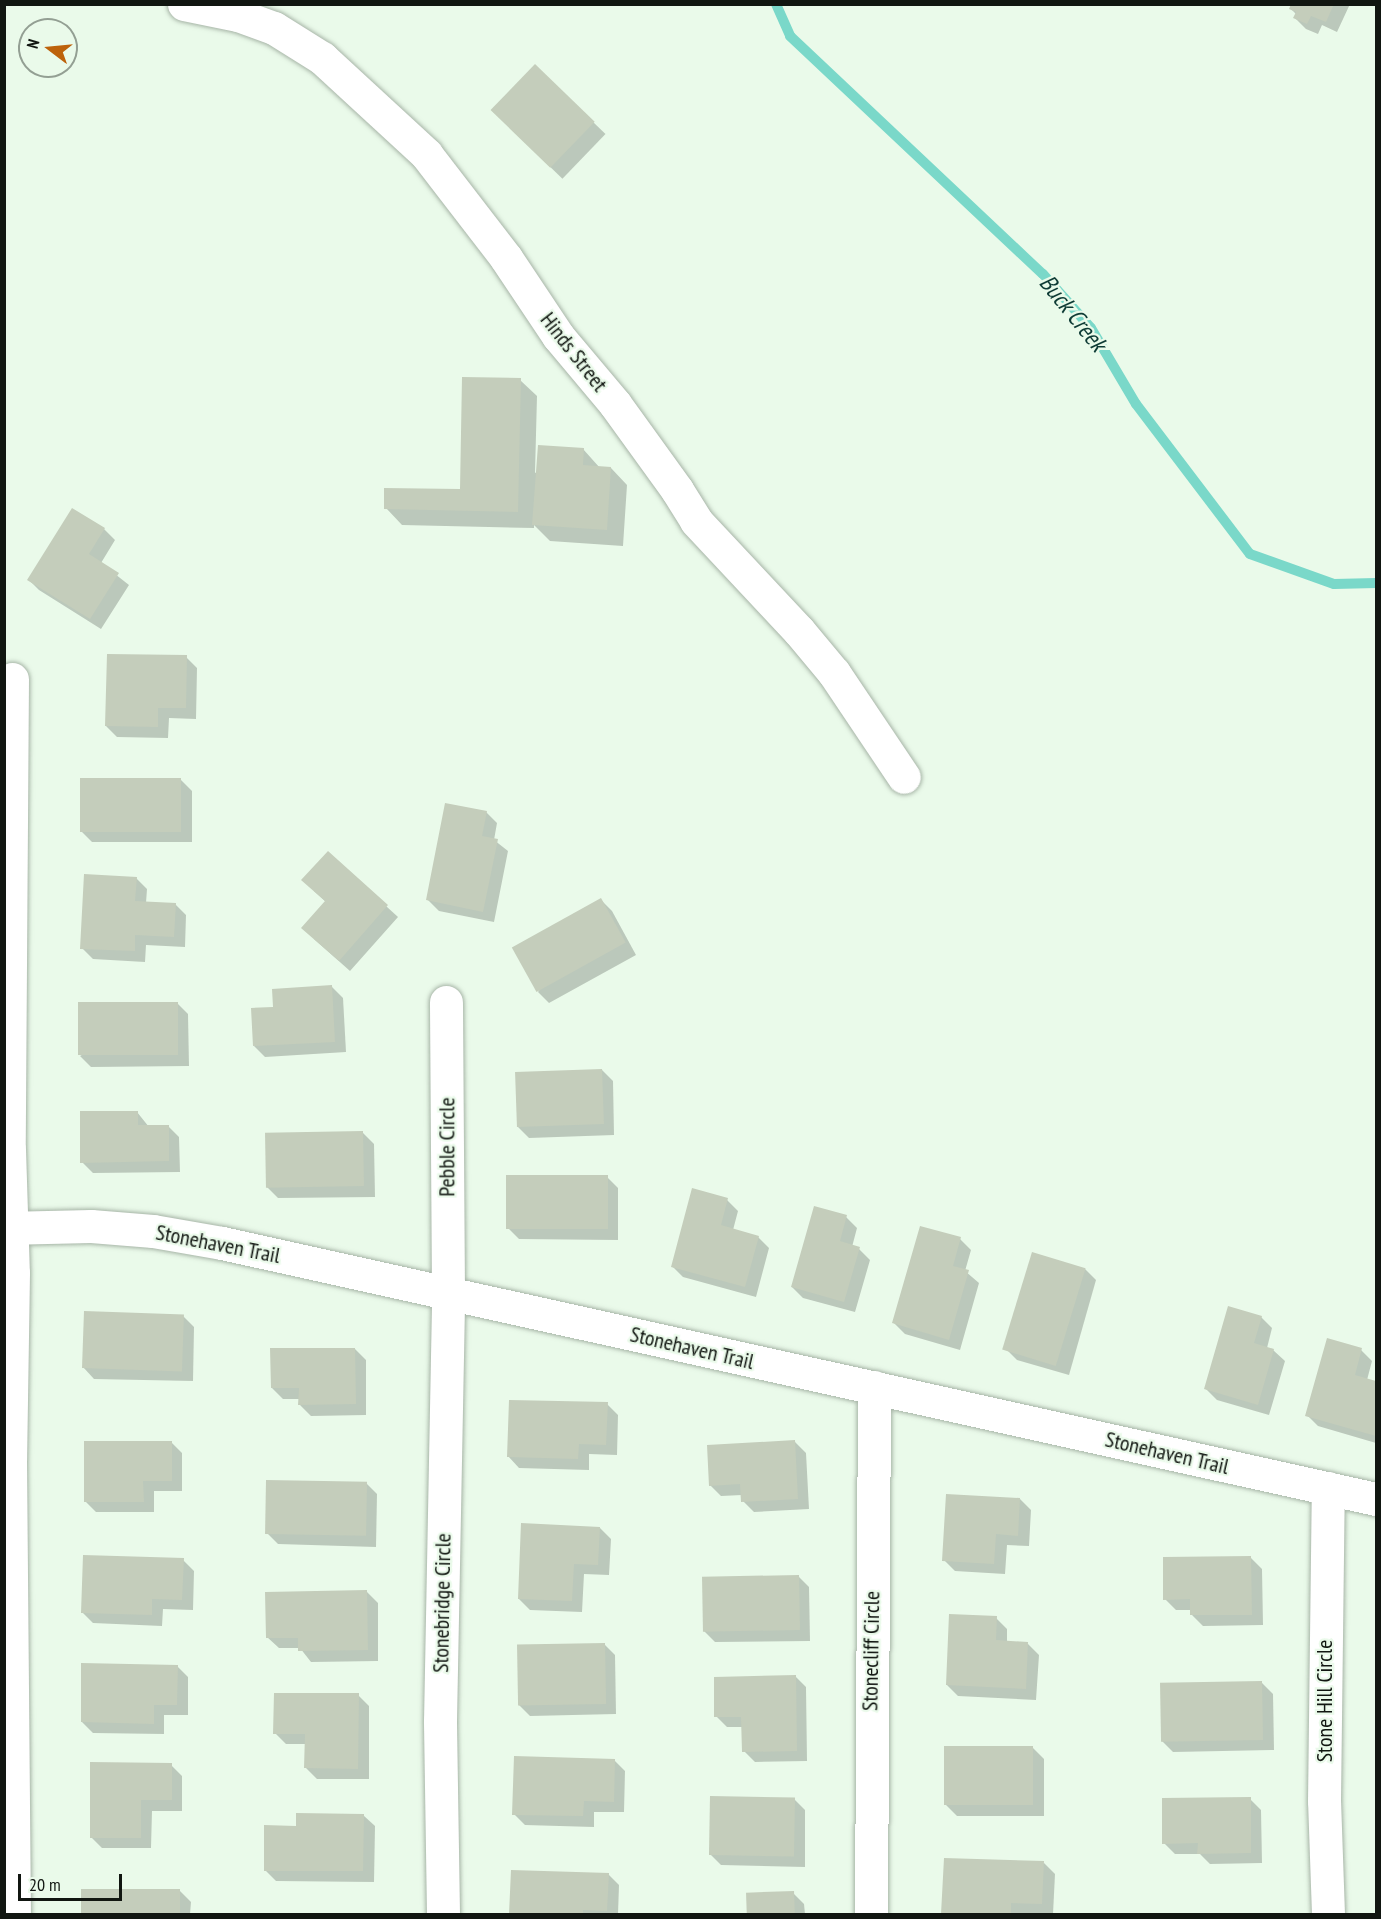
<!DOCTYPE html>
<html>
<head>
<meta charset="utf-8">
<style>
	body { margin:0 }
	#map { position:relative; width:1381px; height:1919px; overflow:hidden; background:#eafaea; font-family:"PT Sans Narrow",sans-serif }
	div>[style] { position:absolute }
	.shadow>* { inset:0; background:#0003; transform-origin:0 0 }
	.stream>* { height:10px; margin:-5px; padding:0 5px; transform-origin:5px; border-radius:5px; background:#7ad8c9 }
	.building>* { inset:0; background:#c4cdbb; transform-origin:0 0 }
	.roads { filter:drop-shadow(0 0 2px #a7b5a7) drop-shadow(0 0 2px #a7b5a7) }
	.minor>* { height:33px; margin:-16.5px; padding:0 16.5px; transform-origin:16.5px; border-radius:16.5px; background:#fff }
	span { translate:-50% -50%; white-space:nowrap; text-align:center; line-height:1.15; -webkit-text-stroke:4.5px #eafaea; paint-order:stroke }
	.street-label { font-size:22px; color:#111611 }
	.water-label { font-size:24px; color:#0e3b35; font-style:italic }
	.frame { position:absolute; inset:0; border:6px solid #111611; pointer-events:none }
	.north { position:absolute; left:18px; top:18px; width:60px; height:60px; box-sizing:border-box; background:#eafaea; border:2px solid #939f93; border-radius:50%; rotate:286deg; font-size:16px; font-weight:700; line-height:24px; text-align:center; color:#111611 }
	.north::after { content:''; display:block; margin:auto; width:21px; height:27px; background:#bd620b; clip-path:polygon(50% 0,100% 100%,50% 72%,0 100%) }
	.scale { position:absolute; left:18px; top:1874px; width:104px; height:27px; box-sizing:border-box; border:3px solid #111611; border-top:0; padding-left:8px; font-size:18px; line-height:21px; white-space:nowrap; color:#111611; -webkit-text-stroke:4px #eafaea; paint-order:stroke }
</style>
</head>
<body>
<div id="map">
	<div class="shadow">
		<i style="clip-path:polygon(1293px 4px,1350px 4px,1337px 32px,1322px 25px,1318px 34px,1306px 29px,1295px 18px,1296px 14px,1291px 9px)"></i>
		<i style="left:535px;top:66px;width:98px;height:62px;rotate:44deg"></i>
		<i style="clip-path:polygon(520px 380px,537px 396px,535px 473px,583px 449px,600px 468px,611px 468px,627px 485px,623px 546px,550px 541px,534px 525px,534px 528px,402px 525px,386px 508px,461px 491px)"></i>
		<i style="clip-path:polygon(104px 529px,115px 540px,101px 563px,129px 585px,101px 629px,39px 590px,28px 579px)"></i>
		<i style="clip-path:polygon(186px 657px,197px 668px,196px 719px,169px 718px,168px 738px,117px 737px,106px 726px)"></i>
		<i style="clip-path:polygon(181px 780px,192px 791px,192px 842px,92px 842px,81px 831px)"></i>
		<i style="clip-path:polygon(486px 812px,497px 823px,494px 840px,508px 851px,494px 922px,439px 911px,428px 900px)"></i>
		<i style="clip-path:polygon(328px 853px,398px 917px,350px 971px,314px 939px,326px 902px,314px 891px)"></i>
		<i style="clip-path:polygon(136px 878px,147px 889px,146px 903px,175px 904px,186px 915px,185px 947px,146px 945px,145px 962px,93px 959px,82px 948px)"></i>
		<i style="clip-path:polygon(601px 900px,612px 911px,636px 955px,549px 1003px,538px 992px)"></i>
		<i style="clip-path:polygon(332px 987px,343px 998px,346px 1052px,265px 1057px,254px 1046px,274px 1008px)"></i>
		<i style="clip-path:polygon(177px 1003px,188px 1014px,189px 1066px,91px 1067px,80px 1056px)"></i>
		<i style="clip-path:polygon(602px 1070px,613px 1081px,614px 1135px,529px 1138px,518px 1127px)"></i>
		<i style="clip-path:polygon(137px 1112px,149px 1127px,168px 1126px,179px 1137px,180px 1172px,93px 1173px,82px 1162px)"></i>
		<i style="clip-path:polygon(363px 1133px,374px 1144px,375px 1197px,278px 1198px,267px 1187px)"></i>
		<i style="clip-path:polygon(607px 1177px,618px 1188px,618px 1240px,519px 1239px,508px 1228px)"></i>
		<i style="clip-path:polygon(727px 1200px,738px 1211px,733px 1230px,758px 1237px,769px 1248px,756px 1297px,683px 1277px,672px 1266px)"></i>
		<i style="clip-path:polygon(846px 1217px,857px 1228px,852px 1247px,859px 1249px,870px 1260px,855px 1312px,803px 1298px,792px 1287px)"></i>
		<i style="clip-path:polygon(960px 1239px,971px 1250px,965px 1271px,979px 1283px,960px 1350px,905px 1334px,894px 1323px)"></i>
		<i style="clip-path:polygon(1085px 1269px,1096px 1280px,1069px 1375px,1017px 1360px,1006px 1349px)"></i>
		<i style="clip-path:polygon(183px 1316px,194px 1327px,193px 1381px,94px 1379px,83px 1367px)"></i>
		<i style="clip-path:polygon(1261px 1317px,1272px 1328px,1267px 1348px,1273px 1350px,1285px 1361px,1269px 1415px,1217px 1400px,1206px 1389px)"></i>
		<i style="clip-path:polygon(355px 1349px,366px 1360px,366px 1415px,311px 1416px,300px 1405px,300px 1399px,283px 1399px,272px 1388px)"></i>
		<i style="clip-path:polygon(1361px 1350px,1372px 1361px,1367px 1380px,1376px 1382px,1376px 1443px,1318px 1426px,1307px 1415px)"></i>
		<i style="clip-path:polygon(607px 1404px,618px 1415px,617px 1455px,589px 1454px,589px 1470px,519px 1468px,508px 1456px)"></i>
		<i style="clip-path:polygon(171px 1442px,182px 1453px,182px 1491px,154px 1491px,154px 1512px,96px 1512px,85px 1501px)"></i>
		<i style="clip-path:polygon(795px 1442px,806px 1453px,809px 1509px,754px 1512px,743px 1501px,742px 1495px,721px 1496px,710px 1485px)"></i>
		<i style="clip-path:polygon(366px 1483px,377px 1494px,376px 1547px,278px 1544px,267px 1533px)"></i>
		<i style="clip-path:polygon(1020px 1499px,1031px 1510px,1029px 1546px,1007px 1545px,1005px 1574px,955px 1571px,944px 1560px)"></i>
		<i style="clip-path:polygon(600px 1528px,611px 1539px,609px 1575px,584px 1574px,582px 1612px,530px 1610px,519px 1599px)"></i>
		<i style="clip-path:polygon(1251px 1558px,1262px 1569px,1263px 1625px,1203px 1626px,1192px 1615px,1191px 1610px,1176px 1610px,1165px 1599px)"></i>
		<i style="clip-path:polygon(183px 1560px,194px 1571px,193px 1610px,163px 1609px,162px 1626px,93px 1623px,82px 1612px)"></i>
		<i style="clip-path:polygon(798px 1576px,809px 1587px,810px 1641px,715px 1642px,704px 1631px)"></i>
		<i style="clip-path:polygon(367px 1592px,378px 1603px,378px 1661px,311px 1662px,300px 1648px,279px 1648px,267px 1637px)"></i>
		<i style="clip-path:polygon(996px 1618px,1007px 1629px,1007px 1642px,1028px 1644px,1039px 1655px,1036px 1700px,958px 1696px,947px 1685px)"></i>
		<i style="clip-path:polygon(604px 1644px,615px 1655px,616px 1714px,530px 1716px,519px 1705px)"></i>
		<i style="clip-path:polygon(177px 1666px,188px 1677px,188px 1715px,164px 1715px,164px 1734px,93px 1733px,82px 1722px)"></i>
		<i style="clip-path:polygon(795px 1676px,806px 1687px,807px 1761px,755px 1762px,744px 1751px,743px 1727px,727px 1727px,716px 1716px)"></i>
		<i style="clip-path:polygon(1262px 1683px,1273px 1694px,1274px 1750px,1173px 1752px,1162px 1741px)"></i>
		<i style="clip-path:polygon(358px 1695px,369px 1706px,369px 1779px,317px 1779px,306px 1768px,307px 1744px,286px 1744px,275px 1733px)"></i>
		<i style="clip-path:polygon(1033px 1748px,1044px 1759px,1044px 1816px,957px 1816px,946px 1805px)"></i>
		<i style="clip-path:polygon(614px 1760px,625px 1771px,624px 1812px,594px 1812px,594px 1827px,525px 1825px,514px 1814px)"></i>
		<i style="clip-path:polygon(171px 1765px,182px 1776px,182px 1811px,152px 1811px,151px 1848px,102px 1848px,91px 1837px)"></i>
		<i style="clip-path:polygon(794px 1799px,805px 1810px,805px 1867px,721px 1865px,710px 1854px)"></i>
		<i style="clip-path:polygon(1250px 1799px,1261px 1810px,1262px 1863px,1210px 1864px,1200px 1854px,1175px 1854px,1164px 1843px)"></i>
		<i style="clip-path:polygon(363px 1815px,375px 1826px,374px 1882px,276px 1881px,265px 1870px,298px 1827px)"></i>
		<i style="clip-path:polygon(1044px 1863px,1055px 1874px,1053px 1914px,943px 1914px)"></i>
		<i style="clip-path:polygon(512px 1872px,608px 1874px,619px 1885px,618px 1914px,511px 1914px)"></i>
		<i style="clip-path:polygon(82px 1891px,180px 1891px,191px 1902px,190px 1914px,82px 1914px)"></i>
		<i style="clip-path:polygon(793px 1893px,804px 1904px,805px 1914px,748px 1914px,748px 1894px)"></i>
	</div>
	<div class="stream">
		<i style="left:776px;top:4px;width:35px;rotate:66deg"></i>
		<i style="left:790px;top:36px;width:347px;rotate:43.3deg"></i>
		<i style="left:1043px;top:274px;width:72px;rotate:48.4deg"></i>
		<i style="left:1091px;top:328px;width:88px;rotate:59.4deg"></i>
		<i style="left:1136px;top:404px;width:188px;rotate:52.8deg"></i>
		<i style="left:1250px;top:554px;width:89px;rotate:19.7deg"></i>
		<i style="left:1334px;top:584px;width:42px;rotate:-1.4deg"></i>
	</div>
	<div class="building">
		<i style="clip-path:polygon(1291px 4px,1334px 4px,1326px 22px,1311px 16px,1307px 24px,1293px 18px,1296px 12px,1289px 9px)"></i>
		<i style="left:535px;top:64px;width:83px;height:64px;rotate:44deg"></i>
		<i style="clip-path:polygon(462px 377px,521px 378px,518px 512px,384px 509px,384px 488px,460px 489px)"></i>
		<i style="clip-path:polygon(538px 445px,584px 448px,583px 465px,611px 467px,607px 530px,532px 525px)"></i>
		<i style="clip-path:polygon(72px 508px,105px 528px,89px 554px,119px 573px,90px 619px,27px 580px)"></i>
		<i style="clip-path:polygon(107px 654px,187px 655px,186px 708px,158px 708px,158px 727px,105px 726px)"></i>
		<i style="left:80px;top:778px;width:101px;height:54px"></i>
		<i style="clip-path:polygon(445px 803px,487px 811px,482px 836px,498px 839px,483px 912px,426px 900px)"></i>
		<i style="clip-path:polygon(328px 851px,388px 905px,339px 961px,301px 928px,325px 901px,301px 880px)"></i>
		<i style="clip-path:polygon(84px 874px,137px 877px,135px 901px,176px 903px,174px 937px,135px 935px,135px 951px,80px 949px)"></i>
		<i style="left:601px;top:898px;width:51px;height:102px;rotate:61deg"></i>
		<i style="clip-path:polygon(332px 985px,335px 1042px,253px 1046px,251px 1008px,273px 1007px,272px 989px)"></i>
		<i style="left:178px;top:1002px;width:53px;height:100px;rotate:90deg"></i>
		<i style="left:602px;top:1069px;width:55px;height:87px;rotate:88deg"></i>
		<i style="clip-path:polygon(80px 1111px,138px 1111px,138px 1125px,169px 1125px,169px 1161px,80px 1163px)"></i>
		<i style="left:363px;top:1131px;width:55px;height:98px;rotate:89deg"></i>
		<i style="left:506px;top:1175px;width:102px;height:54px"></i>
		<i style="clip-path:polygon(692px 1188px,728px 1198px,721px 1225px,759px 1236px,745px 1287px,671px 1267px)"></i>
		<i style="clip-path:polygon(814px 1206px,847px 1215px,840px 1241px,860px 1247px,844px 1302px,791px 1287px)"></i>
		<i style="clip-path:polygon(920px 1226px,961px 1237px,953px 1266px,969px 1270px,949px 1340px,892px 1323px)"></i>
		<i style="left:1032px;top:1252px;width:56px;height:102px;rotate:17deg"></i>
		<i style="clip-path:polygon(1228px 1306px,1262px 1316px,1254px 1343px,1274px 1349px,1258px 1405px,1204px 1389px)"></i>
		<i style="left:84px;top:1311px;width:100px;height:57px;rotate:2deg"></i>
		<i style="clip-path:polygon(1327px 1338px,1362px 1348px,1355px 1375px,1376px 1381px,1376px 1436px,1305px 1416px)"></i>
		<i style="clip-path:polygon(270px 1348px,355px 1348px,356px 1404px,298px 1405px,299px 1388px,271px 1388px)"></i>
		<i style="clip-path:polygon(509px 1400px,608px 1402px,606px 1445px,579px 1444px,578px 1459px,507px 1457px)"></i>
		<i style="clip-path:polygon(795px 1440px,798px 1499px,741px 1502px,740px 1484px,709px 1486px,707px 1445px)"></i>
		<i style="clip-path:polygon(84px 1441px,172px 1441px,172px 1481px,143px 1481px,144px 1502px,84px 1502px)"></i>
		<i style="left:266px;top:1480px;width:101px;height:54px;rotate:1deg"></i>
		<i style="clip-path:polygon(946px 1494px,1020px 1498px,1018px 1536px,996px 1534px,994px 1564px,942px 1561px)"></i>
		<i style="clip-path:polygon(521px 1523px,600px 1527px,598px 1565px,574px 1564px,572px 1601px,518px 1599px)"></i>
		<i style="clip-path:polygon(83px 1555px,184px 1558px,182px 1600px,152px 1599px,152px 1615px,81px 1613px)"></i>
		<i style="clip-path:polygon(1251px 1556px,1252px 1615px,1190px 1615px,1190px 1599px,1163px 1600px,1163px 1557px)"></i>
		<i style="left:799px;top:1575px;width:55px;height:97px;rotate:89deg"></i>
		<i style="clip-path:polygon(367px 1590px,368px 1650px,298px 1651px,298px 1638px,266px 1638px,265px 1592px)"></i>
		<i style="clip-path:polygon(949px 1614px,997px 1616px,996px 1640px,1028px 1642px,1026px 1689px,946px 1685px)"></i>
		<i style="left:605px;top:1643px;width:61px;height:88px;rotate:89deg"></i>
		<i style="clip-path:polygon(81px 1663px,178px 1665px,177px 1705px,154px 1705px,154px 1724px,81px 1722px)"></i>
		<i style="clip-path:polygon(796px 1675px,797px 1751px,742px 1752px,741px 1717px,714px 1717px,714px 1677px)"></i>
		<i style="left:1262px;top:1681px;width:59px;height:102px;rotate:89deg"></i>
		<i style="clip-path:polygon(274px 1693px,359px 1693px,358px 1769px,304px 1768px,305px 1734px,273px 1734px)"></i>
		<i style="left:944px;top:1746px;width:89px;height:59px"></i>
		<i style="clip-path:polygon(514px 1756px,615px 1759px,614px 1802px,584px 1801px,583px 1816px,512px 1815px)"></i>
		<i style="clip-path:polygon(90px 1762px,172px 1763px,172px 1800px,141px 1800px,141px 1838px,90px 1838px)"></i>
		<i style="left:710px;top:1796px;width:85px;height:59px;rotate:1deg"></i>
		<i style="clip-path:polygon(1251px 1797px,1251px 1853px,1197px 1854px,1198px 1843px,1162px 1844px,1162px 1798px)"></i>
		<i style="clip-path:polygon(296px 1813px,364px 1814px,363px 1871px,264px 1871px,264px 1825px,296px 1826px)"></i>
		<i style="clip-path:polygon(944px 1858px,1044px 1861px,1042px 1904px,1011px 1903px,1011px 1914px,941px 1914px)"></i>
		<i style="clip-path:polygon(511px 1870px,609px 1873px,607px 1911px,583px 1910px,583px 1914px,509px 1914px)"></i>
		<i style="left:180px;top:1889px;width:25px;height:99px;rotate:90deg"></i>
		<i style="left:794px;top:1891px;width:23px;height:48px;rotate:88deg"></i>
	</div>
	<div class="roads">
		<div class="minor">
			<i style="left:184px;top:4px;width:55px;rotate:11.5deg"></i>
			<i style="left:238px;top:15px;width:38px;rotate:20deg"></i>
			<i style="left:274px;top:28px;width:57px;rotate:32deg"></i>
			<i style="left:322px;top:58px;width:142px;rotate:42.7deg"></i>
			<i style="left:426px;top:154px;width:131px;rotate:52.4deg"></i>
			<i style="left:506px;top:258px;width:94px;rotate:56.3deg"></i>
			<i style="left:558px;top:336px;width:89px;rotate:50deg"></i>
			<i style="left:615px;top:404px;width:106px;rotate:54.2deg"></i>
			<i style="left:677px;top:490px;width:36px;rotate:58deg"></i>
			<i style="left:696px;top:521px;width:151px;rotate:46.9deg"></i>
			<i style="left:799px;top:631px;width:55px;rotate:50.2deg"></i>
			<i style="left:834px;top:673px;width:125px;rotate:56.1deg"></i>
			<i style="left:12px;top:679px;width:470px;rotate:90.4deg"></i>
			<i style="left:9px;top:1149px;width:124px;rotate:88.2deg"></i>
			<i style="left:13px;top:1273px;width:187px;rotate:90.9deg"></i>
			<i style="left:10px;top:1460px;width:454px;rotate:89.5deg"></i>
			<i style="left:4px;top:1228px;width:87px;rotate:-1.3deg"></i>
			<i style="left:91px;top:1226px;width:62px;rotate:4.6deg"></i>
			<i style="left:153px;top:1231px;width:70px;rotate:9.9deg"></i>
			<i style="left:222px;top:1243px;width:1182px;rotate:12.51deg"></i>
			<i style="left:443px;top:1914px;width:193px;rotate:-90.9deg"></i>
			<i style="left:440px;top:1721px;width:429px;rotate:-88.9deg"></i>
			<i style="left:448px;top:1292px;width:290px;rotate:-90.4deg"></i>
			<i style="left:871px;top:1914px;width:527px;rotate:-89.67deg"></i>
			<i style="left:1328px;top:1914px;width:113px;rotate:-92deg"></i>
			<i style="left:1324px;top:1801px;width:313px;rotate:-89.3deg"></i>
		</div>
	</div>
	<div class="street-label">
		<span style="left:574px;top:352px;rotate:52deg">Hinds Street</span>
		<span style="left:447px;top:1147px;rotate:-90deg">Pebble Circle</span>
		<span style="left:218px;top:1244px;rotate:11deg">Stonehaven Trail</span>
		<span style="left:692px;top:1348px;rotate:13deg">Stonehaven Trail</span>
		<span style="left:1167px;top:1453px;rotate:13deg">Stonehaven Trail</span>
		<span style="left:442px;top:1603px;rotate:-89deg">Stonebridge Circle</span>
		<span style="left:871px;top:1651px;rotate:-89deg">Stonecliff Circle</span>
		<span style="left:1325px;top:1701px;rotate:-90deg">Stone Hill Circle</span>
	</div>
	<div class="water-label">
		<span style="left:1073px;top:313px;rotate:51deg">Buck Creek</span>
	</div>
	<div class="frame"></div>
	<div class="north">N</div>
	<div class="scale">20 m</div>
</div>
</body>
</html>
